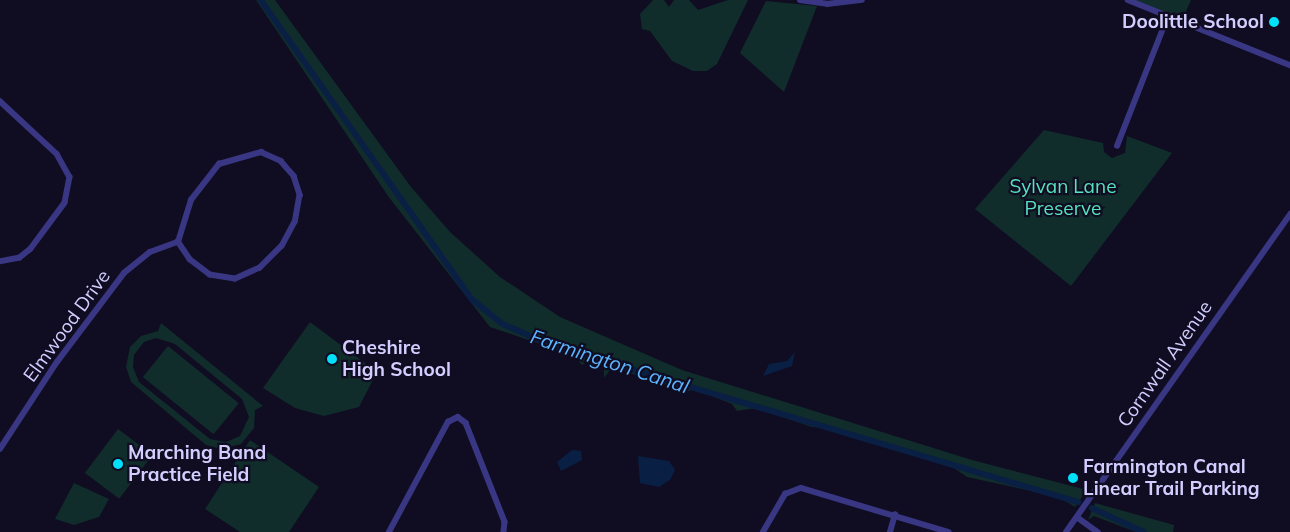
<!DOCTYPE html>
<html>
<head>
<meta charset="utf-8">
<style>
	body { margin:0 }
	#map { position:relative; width:1290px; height:532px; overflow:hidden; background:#100d22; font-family:Mulish,sans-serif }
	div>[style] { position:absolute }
	.green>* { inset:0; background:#102c2b; transform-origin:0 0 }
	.water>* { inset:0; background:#0a1f44 }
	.canal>* { height:5.5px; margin:-2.75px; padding:0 2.75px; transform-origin:2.75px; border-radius:2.75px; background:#0a1f44 }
	.minor>* { height:5.5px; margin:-2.75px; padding:0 2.75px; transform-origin:2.75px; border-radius:2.75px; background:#393683 }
	.dots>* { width:14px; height:14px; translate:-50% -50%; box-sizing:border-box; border:2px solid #100d22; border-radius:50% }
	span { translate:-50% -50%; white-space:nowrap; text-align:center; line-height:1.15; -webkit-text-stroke:4.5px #100d22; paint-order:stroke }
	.poi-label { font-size:19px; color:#d3ceff; font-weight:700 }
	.right { translate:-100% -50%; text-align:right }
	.left { translate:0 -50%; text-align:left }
	.park-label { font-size:19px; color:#56e3bf }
	.street-label { font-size:19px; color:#d3ceff }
	.water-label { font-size:20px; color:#5cb4ff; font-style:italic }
</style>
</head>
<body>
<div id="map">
	<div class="green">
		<i style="clip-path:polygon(256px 0,275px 0,411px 187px,450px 232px,500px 277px,560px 317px,682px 370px,972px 460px,1087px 490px,1075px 507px,1059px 497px,967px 477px,954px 468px,828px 428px,812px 427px,755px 408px,737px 411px,732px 404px,694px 389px,686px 392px,612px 367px,604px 378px,604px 365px,589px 360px,582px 365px,573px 355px,490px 327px,388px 196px)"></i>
		<i style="clip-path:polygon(653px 0,664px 0,669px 7px,674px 0,689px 0,698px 10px,728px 0,748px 0,717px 64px,707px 71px,693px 71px,672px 61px,650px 31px,642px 29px,640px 14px)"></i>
		<i style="clip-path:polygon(1128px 0,1191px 0,1182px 21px)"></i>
		<i style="clip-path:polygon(766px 1px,817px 6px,784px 92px,740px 53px)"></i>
		<i style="clip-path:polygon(1044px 130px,1103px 143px,1104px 152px,1112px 158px,1125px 153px,1127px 136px,1172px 153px,1071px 286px,975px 209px)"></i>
		<i style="clip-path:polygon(310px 322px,377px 372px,359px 407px,324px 416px,295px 408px,263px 388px)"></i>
		<i style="clip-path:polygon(evenodd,161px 323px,263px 406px,255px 410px,254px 428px,241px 444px,221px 449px,206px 445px,131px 382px,126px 367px,130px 347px,141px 336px,158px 331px,161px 323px,156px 338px,175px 344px,242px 399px,249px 417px,240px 436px,226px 442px,210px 439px,139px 382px,133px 367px,134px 355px,144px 342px,156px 338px)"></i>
		<i style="left:168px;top:346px;width:91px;height:40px;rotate:39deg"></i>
		<i style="left:118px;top:429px;width:43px;height:55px;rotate:37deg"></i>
		<i style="clip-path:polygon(250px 440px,319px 487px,289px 532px,240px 532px,205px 509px)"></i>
		<i style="clip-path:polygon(74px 483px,109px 499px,99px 517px,74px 525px,55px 519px)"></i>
		<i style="clip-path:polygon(1095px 503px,1174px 525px,1173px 532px,1136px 532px,1094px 516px,1088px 520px)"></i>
	</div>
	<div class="water">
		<i style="clip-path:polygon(795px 352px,792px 366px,763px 376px,769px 364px,787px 361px)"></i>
		<i style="clip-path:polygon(572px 450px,581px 451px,582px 460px,561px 471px,557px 462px)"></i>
		<i style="clip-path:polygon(638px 456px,669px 461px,675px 470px,670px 480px,659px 487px,640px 483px)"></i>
	</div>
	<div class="canal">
		<i style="left:261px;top:0;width:367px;rotate:54.8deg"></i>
		<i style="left:473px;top:300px;width:38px;rotate:39deg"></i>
		<i style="left:503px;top:324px;width:55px;rotate:23.7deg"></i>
		<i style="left:553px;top:346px;width:548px;rotate:16.55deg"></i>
		<i style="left:1092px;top:508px;width:57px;rotate:24.8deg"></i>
	</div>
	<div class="minor">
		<i style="left:800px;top:0;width:27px;rotate:8deg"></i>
		<i style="left:827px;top:4px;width:35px;rotate:-7deg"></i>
		<i style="left:1128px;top:0;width:175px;rotate:21.9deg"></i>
		<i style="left:0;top:101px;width:78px;rotate:42.9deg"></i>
		<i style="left:57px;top:154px;width:26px;rotate:61deg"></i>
		<i style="left:70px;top:177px;width:26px;rotate:101deg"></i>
		<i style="left:65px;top:203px;width:57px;rotate:126.5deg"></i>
		<i style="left:31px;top:249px;width:14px;rotate:141deg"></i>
		<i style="left:20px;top:258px;width:20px;rotate:169deg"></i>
		<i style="left:1117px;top:146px;width:140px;rotate:-68.6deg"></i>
		<i style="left:261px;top:152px;width:22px;rotate:24deg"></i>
		<i style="left:281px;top:161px;width:20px;rotate:49deg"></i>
		<i style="left:294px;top:176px;width:20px;rotate:72deg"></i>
		<i style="left:300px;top:195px;width:27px;rotate:100deg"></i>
		<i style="left:295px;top:222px;width:27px;rotate:118deg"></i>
		<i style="left:282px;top:246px;width:31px;rotate:135deg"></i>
		<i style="left:260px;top:268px;width:27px;rotate:156deg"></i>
		<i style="left:235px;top:279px;width:25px;rotate:-171deg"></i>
		<i style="left:210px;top:275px;width:25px;rotate:-143deg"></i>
		<i style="left:190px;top:260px;width:22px;rotate:-124deg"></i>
		<i style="left:178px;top:242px;width:44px;rotate:-72.8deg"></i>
		<i style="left:191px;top:200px;width:46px;rotate:-52.1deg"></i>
		<i style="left:219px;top:164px;width:44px;rotate:-15.9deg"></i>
		<i style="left:0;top:449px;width:104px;rotate:-56.8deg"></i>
		<i style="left:57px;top:362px;width:111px;rotate:-53deg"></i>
		<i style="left:124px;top:273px;width:33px;rotate:-39deg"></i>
		<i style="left:150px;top:252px;width:30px;rotate:-20deg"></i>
		<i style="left:1077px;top:517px;width:26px;rotate:36deg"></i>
		<i style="left:389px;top:532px;width:125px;rotate:-61.8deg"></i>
		<i style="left:448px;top:422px;width:11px;rotate:-27deg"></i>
		<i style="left:458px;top:417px;width:10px;rotate:37deg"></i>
		<i style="left:466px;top:423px;width:106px;rotate:68.5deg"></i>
		<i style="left:505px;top:522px;width:10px;rotate:96deg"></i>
		<i style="left:763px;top:532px;width:44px;rotate:-59.9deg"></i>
		<i style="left:785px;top:494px;width:17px;rotate:-21deg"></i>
		<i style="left:801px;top:488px;width:154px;rotate:16.6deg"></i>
		<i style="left:890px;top:532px;width:18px;rotate:-74deg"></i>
		<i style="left:1066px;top:532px;width:389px;rotate:-54.8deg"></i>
	</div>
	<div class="dots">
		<i style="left:1274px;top:22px;background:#00e0f9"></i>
		<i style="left:332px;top:359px;background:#00e0f9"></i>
		<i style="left:118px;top:464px;background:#00e0f9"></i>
		<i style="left:1073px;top:478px;background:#00e0f9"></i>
	</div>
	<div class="poi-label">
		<span class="right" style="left:1264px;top:22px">Doolittle School</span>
		<span class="left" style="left:342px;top:359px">Cheshire<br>High School</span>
		<span class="left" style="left:128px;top:464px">Marching Band<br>Practice Field</span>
		<span class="left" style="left:1083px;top:478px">Farmington Canal<br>Linear Trail Parking</span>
	</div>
	<div class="park-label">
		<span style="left:1063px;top:198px">Sylvan Lane<br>Preserve</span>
	</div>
	<div class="street-label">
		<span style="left:67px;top:326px;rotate:-54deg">Elmwood Drive</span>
		<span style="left:1165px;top:364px;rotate:-55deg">Cornwall Avenue</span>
	</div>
	<div class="water-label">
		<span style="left:610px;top:361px;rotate:18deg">Farmington Canal</span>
	</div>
</div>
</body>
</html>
